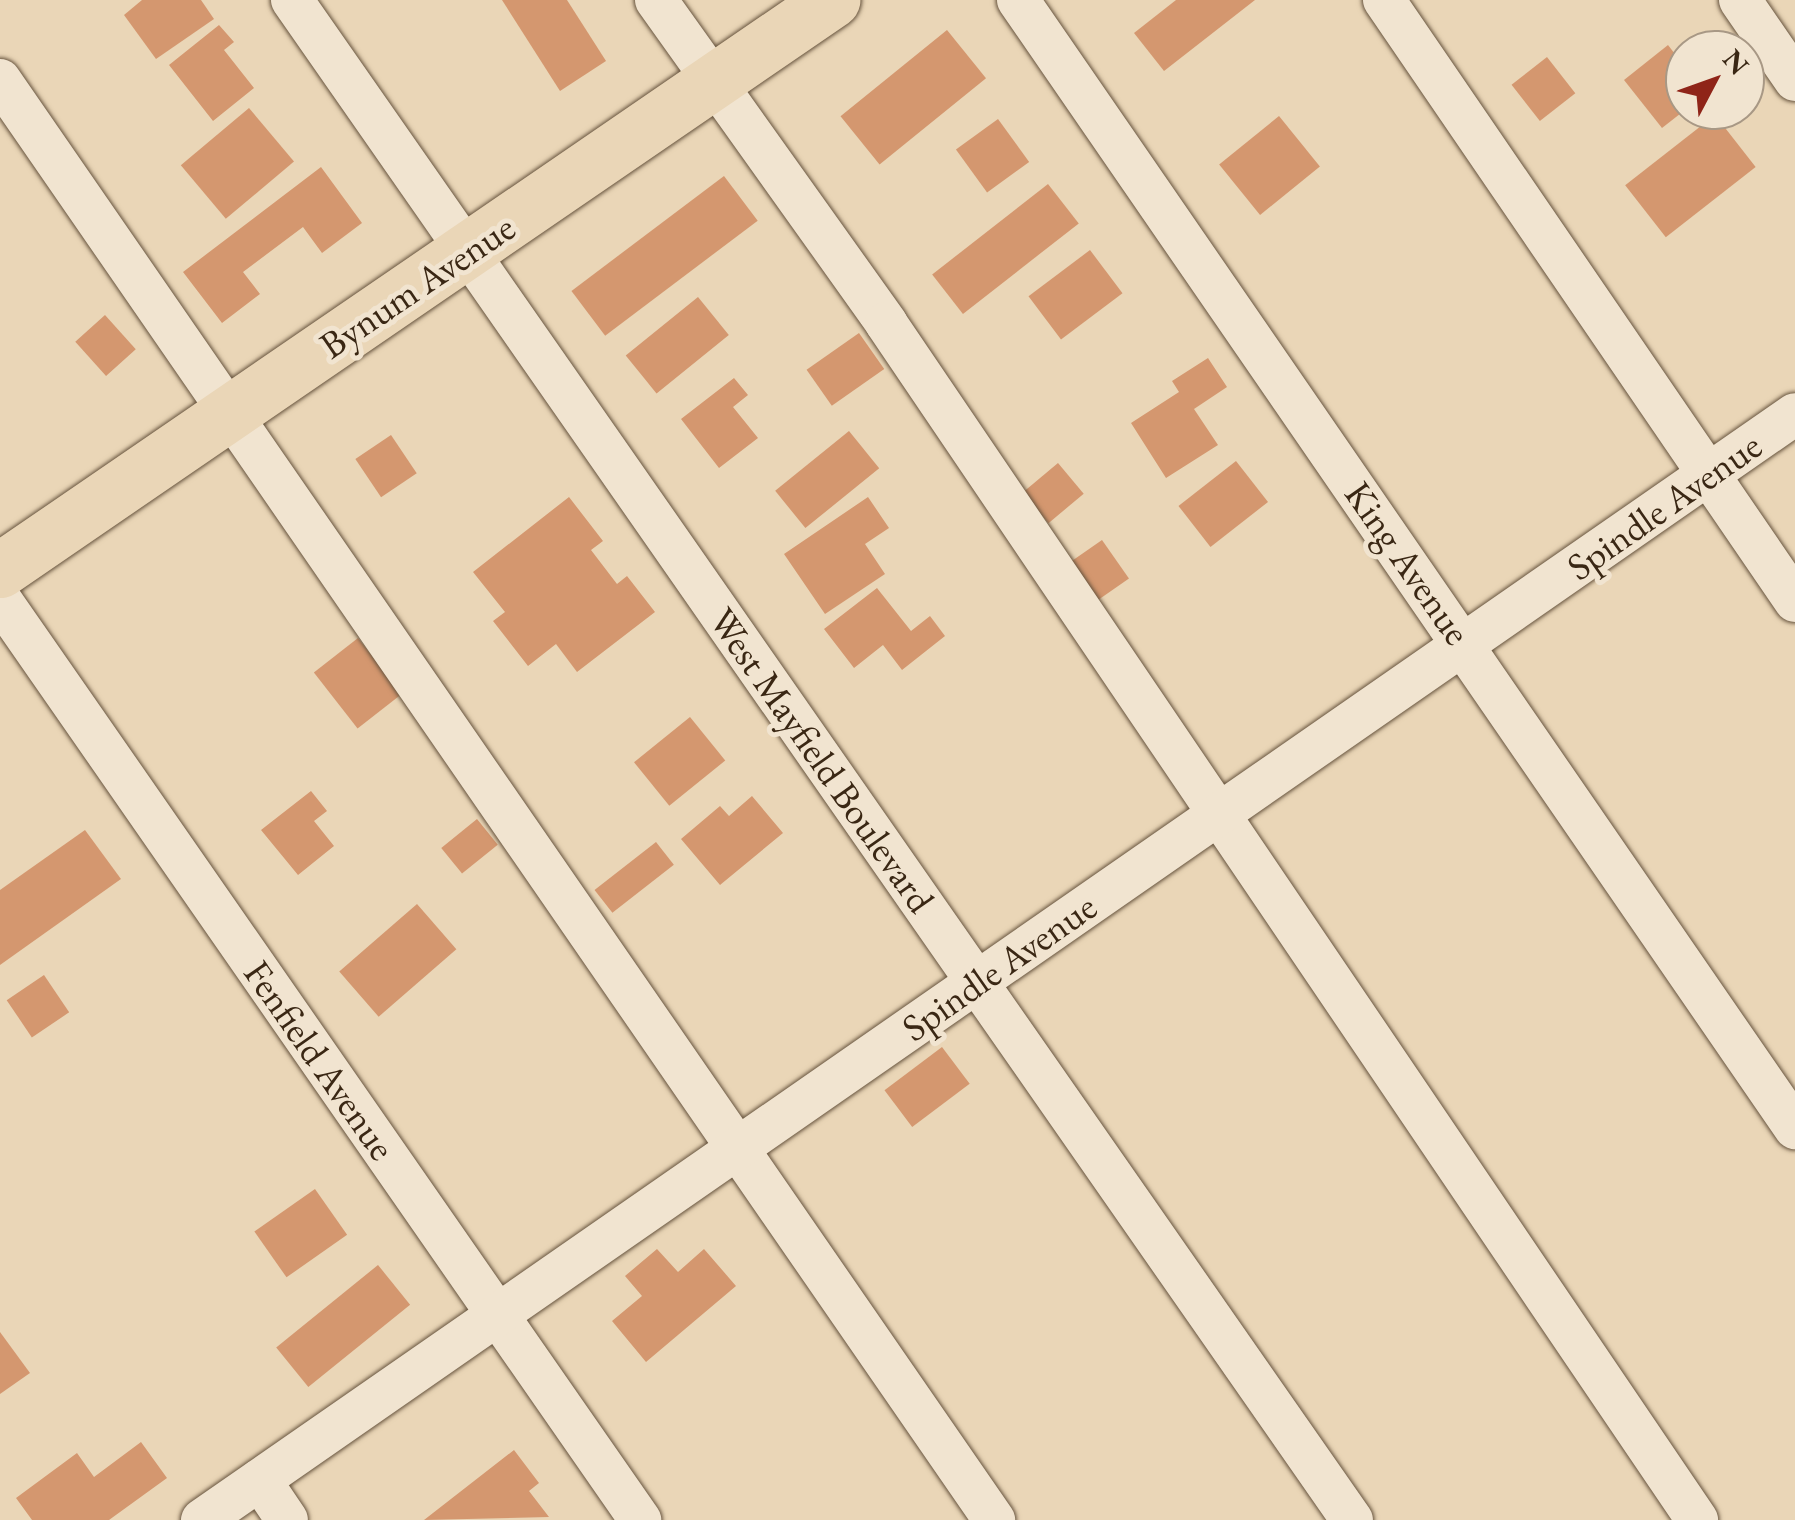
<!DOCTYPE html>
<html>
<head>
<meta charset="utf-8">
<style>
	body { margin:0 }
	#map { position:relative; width:1795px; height:1520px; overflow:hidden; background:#ead6b7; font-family:"EB Garamond",serif }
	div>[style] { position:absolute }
	.building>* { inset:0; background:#d4976f; transform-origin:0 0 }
	.roads { filter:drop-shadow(0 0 2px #66533d) drop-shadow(0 0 2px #66533d) }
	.minor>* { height:42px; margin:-21px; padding:0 21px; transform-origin:21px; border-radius:21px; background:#f1e4d0 }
	.major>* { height:55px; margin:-27.5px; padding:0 27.5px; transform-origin:27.5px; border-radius:27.5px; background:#ead6b7 }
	span { translate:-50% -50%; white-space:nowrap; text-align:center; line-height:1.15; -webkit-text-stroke:10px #f1e4d0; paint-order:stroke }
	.street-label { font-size:38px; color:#3a2714 }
	.north { position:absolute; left:1665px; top:30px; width:100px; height:100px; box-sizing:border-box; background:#f1e4d0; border:2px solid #a89885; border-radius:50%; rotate:49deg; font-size:28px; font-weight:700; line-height:40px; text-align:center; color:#3a2714 }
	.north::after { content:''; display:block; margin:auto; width:35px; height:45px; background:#8f2418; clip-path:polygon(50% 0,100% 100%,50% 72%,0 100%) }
</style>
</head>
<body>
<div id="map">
	<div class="building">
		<i style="clip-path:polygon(142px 0,201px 0,214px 19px,156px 59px,124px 15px)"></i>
		<i style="clip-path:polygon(502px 0,567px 0,606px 61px,560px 91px)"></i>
		<i style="clip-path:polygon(1176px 0,1255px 0,1164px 71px,1134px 33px)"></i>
		<i style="clip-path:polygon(219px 25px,234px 42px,224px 50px,254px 88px,213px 121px,169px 65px)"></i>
		<i style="left:947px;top:30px;width:62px;height:137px;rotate:51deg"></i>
		<i style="clip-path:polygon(1668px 45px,1685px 67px,1685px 110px,1662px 128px,1624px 80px)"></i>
		<i style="left:1547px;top:57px;width:46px;height:45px;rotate:52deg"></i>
		<i style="left:249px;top:108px;width:70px;height:89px;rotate:50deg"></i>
		<i style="left:1715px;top:115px;width:66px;height:114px;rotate:52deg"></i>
		<i style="left:1279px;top:116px;width:65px;height:77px;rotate:51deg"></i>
		<i style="left:998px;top:119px;width:53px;height:52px;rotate:54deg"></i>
		<i style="clip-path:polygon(321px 167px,362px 223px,322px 253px,303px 227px,243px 272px,260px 294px,222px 323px,183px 272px)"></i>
		<i style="left:724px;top:176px;width:56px;height:191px;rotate:53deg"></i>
		<i style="left:1048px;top:184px;width:50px;height:147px;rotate:52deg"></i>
		<i style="left:1090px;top:250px;width:54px;height:77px;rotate:53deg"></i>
		<i style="left:698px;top:297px;width:49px;height:93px;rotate:51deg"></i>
		<i style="left:105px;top:315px;width:46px;height:40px;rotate:48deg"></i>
		<i style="left:859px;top:333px;width:44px;height:64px;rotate:55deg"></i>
		<i style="clip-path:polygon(1208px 358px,1227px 387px,1194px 409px,1218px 445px,1166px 478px,1131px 423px,1179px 392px,1172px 381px)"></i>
		<i style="clip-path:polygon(734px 378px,748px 395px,733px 407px,758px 438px,719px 468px,681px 419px)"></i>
		<i style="left:849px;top:431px;width:48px;height:95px;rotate:51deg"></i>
		<i style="left:391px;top:435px;width:46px;height:43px;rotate:56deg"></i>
		<i style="left:1236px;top:461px;width:52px;height:73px;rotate:52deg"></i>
		<i style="left:1058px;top:463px;width:40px;height:46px;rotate:50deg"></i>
		<i style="clip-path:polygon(569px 497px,603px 541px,591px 550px,617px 584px,627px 576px,655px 612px,577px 672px,556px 644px,528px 666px,493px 621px,505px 612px,473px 572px)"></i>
		<i style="clip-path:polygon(868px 497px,889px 528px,865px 544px,885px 574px,825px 614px,784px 554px)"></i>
		<i style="left:1102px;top:540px;width:47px;height:39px;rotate:55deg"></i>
		<i style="clip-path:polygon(877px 588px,911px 631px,930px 616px,945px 636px,902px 670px,883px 645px,854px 668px,824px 629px)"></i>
		<i style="left:358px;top:638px;width:71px;height:56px;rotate:52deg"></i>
		<i style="left:690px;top:717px;width:56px;height:72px;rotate:51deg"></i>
		<i style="clip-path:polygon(311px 791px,327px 811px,314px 821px,334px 846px,298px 875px,261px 830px)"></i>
		<i style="clip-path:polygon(752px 796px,783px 833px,720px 885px,681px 839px,720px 806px,729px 816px)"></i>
		<i style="left:477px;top:819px;width:33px;height:46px;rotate:51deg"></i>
		<i style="clip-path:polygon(85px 830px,121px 879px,0 965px,0 890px)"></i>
		<i style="left:656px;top:842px;width:29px;height:78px;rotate:52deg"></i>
		<i style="left:417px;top:904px;width:60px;height:103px;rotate:49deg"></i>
		<i style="left:44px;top:975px;width:45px;height:45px;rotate:56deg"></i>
		<i style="left:942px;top:1047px;width:46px;height:72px;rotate:53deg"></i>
		<i style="left:315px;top:1189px;width:56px;height:74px;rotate:55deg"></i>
		<i style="clip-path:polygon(657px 1249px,678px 1272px,704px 1249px,736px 1286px,646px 1362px,612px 1321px,642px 1296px,625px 1276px)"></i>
		<i style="left:378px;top:1265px;width:51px;height:131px;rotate:51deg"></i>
		<i style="clip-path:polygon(0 1332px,30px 1373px,0 1394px)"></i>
		<i style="clip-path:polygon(141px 1442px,167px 1478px,109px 1520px,32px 1520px,16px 1498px,77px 1453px,94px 1477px)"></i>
		<i style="clip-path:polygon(514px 1450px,539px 1483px,529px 1491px,549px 1517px,424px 1520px)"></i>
	</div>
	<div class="roads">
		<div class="minor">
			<i style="left:292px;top:0;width:1853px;rotate:55.11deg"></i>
			<i style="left:656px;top:0;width:397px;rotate:54.5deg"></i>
			<i style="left:886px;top:323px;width:1446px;rotate:55.88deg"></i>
			<i style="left:1018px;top:0;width:1370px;rotate:55.44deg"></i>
			<i style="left:1384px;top:0;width:728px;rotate:55.63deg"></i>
			<i style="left:1740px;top:0;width:97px;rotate:55.5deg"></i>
			<i style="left:0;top:80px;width:1750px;rotate:55.38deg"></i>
			<i style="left:0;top:599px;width:1122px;rotate:55.2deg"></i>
			<i style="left:260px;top:1480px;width:48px;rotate:56deg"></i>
			<i style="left:202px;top:1520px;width:1939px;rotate:-34.77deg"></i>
		</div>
		<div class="major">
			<i style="left:0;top:570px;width:1009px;rotate:-34.41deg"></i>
		</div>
	</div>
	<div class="street-label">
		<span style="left:417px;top:286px;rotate:-34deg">Bynum Avenue</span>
		<span style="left:1664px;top:506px;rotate:-35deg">Spindle Avenue</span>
		<span style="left:1408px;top:563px;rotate:55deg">King Avenue</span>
		<span style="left:822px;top:760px;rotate:55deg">West Mayfield Boulevard</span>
		<span style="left:999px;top:967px;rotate:-35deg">Spindle Avenue</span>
		<span style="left:320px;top:1060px;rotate:55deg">Fenfield Avenue</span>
	</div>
	<div class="north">N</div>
</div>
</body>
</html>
